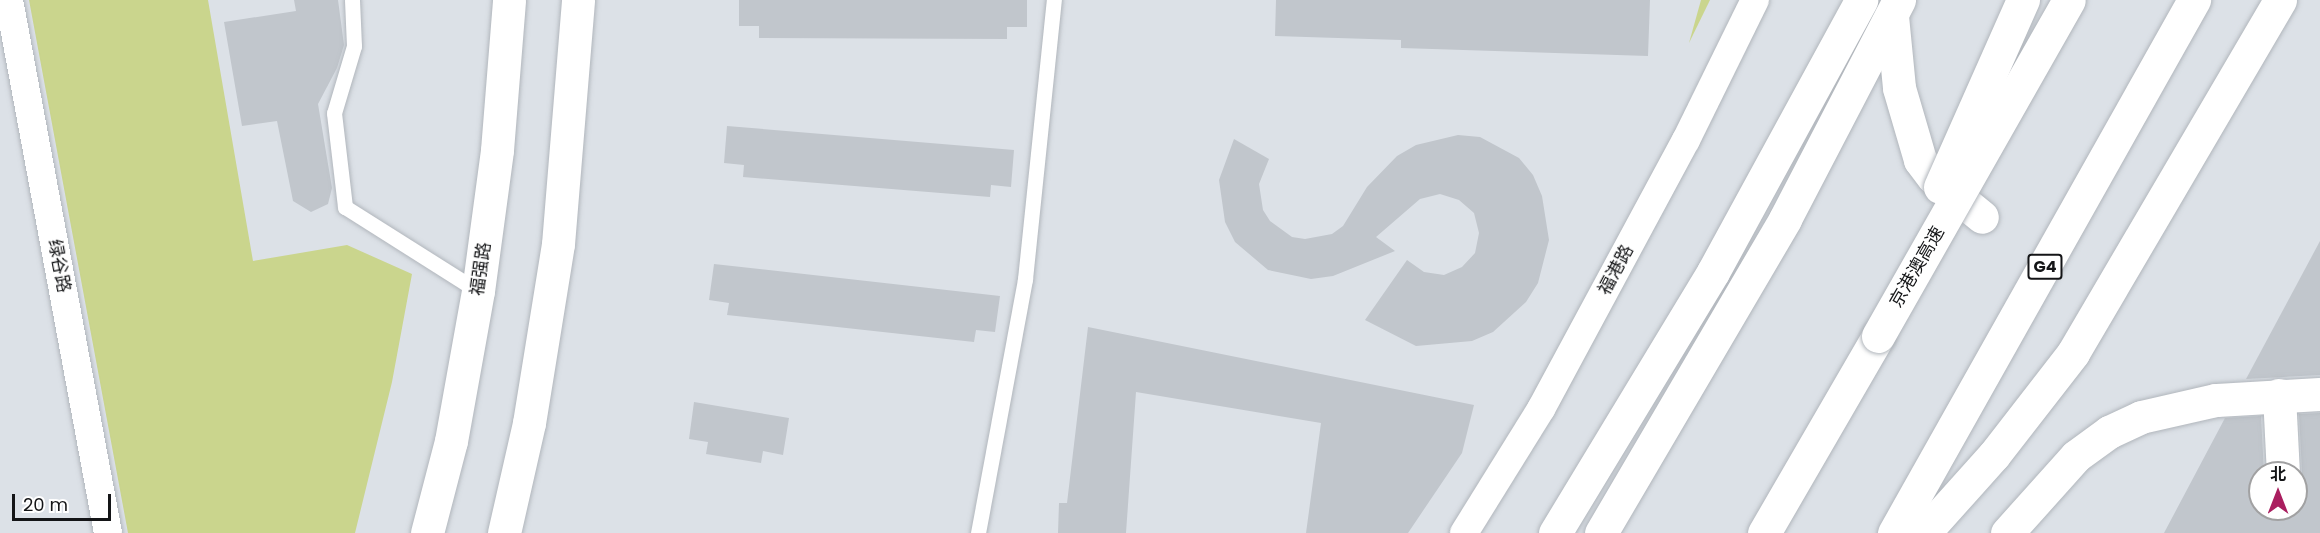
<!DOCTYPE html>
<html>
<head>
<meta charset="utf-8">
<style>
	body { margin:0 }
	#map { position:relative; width:2320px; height:533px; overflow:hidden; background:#dce1e7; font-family:Poppins,"Noto Sans SC",sans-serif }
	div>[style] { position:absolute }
	.green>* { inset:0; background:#cad58d }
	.building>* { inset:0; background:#c1c6cc }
	.roads { filter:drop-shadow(0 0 2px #b1b6bc) drop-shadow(0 0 2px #b1b6bc) }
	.lane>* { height:15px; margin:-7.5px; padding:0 7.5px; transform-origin:7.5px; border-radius:7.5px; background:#fff }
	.street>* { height:28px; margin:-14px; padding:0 14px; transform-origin:14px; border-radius:14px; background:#fff }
	.secondary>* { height:33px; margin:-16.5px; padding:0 16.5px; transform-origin:16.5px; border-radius:16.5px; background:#fff }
	.primary>* { height:33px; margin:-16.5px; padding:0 16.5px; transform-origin:16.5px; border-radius:16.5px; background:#fff }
	.highway>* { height:33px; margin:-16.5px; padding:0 16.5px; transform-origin:16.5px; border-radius:16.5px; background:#fff }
	.bridges { filter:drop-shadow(0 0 2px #b1b6bc) drop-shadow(0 0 2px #b1b6bc) }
	.highway-bridge>* { height:33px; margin:-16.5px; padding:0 16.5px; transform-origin:16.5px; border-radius:16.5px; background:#fff }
	span { translate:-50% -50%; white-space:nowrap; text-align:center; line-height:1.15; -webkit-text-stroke:5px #fff; paint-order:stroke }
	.shield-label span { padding:2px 4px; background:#fff; border:2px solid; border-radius:4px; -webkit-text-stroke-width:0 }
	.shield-label { font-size:16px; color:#141517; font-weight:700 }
	.street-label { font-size:18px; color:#141517 }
	.north { position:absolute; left:2248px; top:461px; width:60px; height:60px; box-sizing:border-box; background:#fff; border:2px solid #a1a1a2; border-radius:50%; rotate:0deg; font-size:16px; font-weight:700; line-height:24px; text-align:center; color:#141517 }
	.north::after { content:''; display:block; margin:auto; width:21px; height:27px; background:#aa1e5f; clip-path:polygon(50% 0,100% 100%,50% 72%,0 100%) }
	.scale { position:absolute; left:12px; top:494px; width:99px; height:27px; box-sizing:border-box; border:3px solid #141517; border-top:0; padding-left:8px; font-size:18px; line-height:21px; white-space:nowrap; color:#141517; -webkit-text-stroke:4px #fff; paint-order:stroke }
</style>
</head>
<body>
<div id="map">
	<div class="green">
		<i style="clip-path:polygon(29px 0,208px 0,253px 261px,347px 245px,412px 274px,392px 382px,355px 533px,128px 533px)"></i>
		<i style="clip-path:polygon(1701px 0,1710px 0,1689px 43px)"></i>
	</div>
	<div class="building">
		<i style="clip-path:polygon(294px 0,338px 0,344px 45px,337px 68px,318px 104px,332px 188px,328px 204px,311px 212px,293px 201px,277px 121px,242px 126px,224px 22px,296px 11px)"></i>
		<i style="clip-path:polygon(739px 0,1027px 0,1027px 27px,1007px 27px,1007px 39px,759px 38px,759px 26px,739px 26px)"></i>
		<i style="clip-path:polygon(1276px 0,1650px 0,1648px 56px,1401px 48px,1401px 40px,1275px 36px)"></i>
		<i style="clip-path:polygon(727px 126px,1014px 150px,1011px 187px,991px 185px,990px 197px,743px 177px,744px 165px,724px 163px)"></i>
		<i style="clip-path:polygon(1458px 135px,1480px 137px,1519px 158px,1533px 175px,1542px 196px,1549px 240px,1538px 283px,1526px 302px,1493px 332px,1472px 341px,1416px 346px,1365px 320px,1407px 260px,1424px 272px,1444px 275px,1462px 267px,1475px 253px,1479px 233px,1474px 213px,1459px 200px,1440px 194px,1420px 199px,1376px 237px,1395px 251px,1333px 276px,1311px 279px,1268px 270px,1235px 242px,1225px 222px,1219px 180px,1234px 139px,1269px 159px,1259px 184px,1263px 210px,1270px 221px,1292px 237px,1305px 239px,1332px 234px,1343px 226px,1367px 187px,1397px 156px,1416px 145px)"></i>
		<i style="clip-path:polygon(2320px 241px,2320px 375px,2246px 379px)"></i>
		<i style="clip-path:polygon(714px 264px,1000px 296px,995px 332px,976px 330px,974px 342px,727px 315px,729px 303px,709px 300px)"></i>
		<i style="clip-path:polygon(1088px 327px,1474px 405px,1462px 453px,1408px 533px,1306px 533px,1321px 423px,1136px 392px,1126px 533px,1058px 533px,1059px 503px,1067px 503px)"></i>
		<i style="clip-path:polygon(694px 402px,789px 418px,783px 455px,763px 451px,761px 463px,706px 454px,708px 442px,689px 439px)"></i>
		<i style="clip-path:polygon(2320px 413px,2320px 533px,2164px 533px,2225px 418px,2261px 416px,2264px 473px,2260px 473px,2260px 509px,2296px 509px,2296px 486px,2302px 472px,2299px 414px)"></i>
	</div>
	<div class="roads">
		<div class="lane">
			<i style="left:352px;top:0;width:46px;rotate:87.5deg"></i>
			<i style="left:354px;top:46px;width:70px;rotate:106.6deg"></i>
			<i style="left:334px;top:113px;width:95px;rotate:83.3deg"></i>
			<i style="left:345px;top:207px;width:157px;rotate:32.3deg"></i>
			<i style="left:978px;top:533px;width:258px;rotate:-79.5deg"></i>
			<i style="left:1025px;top:279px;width:281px;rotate:-84.1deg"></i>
		</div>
		<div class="street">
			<i style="left:9px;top:0;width:542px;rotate:79.48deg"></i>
			<i style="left:1464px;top:533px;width:146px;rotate:-58.2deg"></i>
			<i style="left:1541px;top:409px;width:306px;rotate:-61.7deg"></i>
			<i style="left:1686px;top:140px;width:156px;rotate:-63.8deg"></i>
		</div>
		<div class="secondary">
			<i style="left:1892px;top:16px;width:72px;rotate:84.4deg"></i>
			<i style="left:1899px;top:88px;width:75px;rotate:73.7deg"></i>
			<i style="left:1920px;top:160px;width:21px;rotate:53deg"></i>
			<i style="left:1933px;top:177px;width:63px;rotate:39.2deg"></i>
		</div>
		<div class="primary">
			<i style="left:2279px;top:395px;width:78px;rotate:87.1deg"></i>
			<i style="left:427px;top:533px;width:95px;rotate:-75.4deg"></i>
			<i style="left:451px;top:441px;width:152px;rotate:-79.8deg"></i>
			<i style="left:478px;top:291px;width:142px;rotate:-82.3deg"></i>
			<i style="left:497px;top:150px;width:150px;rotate:-85.4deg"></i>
			<i style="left:504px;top:533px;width:113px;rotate:-77.2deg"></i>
			<i style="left:529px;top:423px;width:181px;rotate:-80.8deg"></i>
			<i style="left:558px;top:244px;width:245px;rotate:-85.3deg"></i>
			<i style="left:1601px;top:533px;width:364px;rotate:-59.6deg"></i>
			<i style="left:1785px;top:219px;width:247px;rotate:-62.5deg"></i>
			<i style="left:2007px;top:533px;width:103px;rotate:-48.1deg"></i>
			<i style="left:2076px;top:456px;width:41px;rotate:-36deg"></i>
			<i style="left:2109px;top:432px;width:35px;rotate:-25deg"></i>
			<i style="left:2141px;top:417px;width:77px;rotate:-12.8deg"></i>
			<i style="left:2216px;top:400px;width:104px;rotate:-3.3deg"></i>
		</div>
		<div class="highway">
			<i style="left:1555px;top:533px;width:305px;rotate:-58.8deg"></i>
			<i style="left:1713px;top:272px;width:310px;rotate:-61.4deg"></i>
			<i style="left:1764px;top:533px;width:228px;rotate:-59.9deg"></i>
			<i style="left:1894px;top:533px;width:612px;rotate:-60.63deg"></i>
			<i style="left:1924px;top:533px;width:105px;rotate:-48.1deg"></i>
			<i style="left:1994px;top:455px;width:129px;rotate:-52.2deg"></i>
			<i style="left:2073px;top:353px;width:409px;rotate:-59.6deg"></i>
		</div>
	</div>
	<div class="bridges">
		<div class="highway-bridge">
			<i style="left:1940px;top:187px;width:205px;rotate:-66.1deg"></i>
			<i style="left:1878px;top:336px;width:386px;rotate:-60.4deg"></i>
		</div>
	</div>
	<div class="shield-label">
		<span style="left:2045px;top:267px">G4</span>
	</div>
	<div class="street-label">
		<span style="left:59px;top:266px;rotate:79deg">绿谷路</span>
		<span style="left:1917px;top:267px;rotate:-60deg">京港澳高速</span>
		<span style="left:481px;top:269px;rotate:-82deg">福强路</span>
		<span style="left:1616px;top:270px;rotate:-62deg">福港路</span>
	</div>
	<div class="north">北</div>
	<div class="scale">20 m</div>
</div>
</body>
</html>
